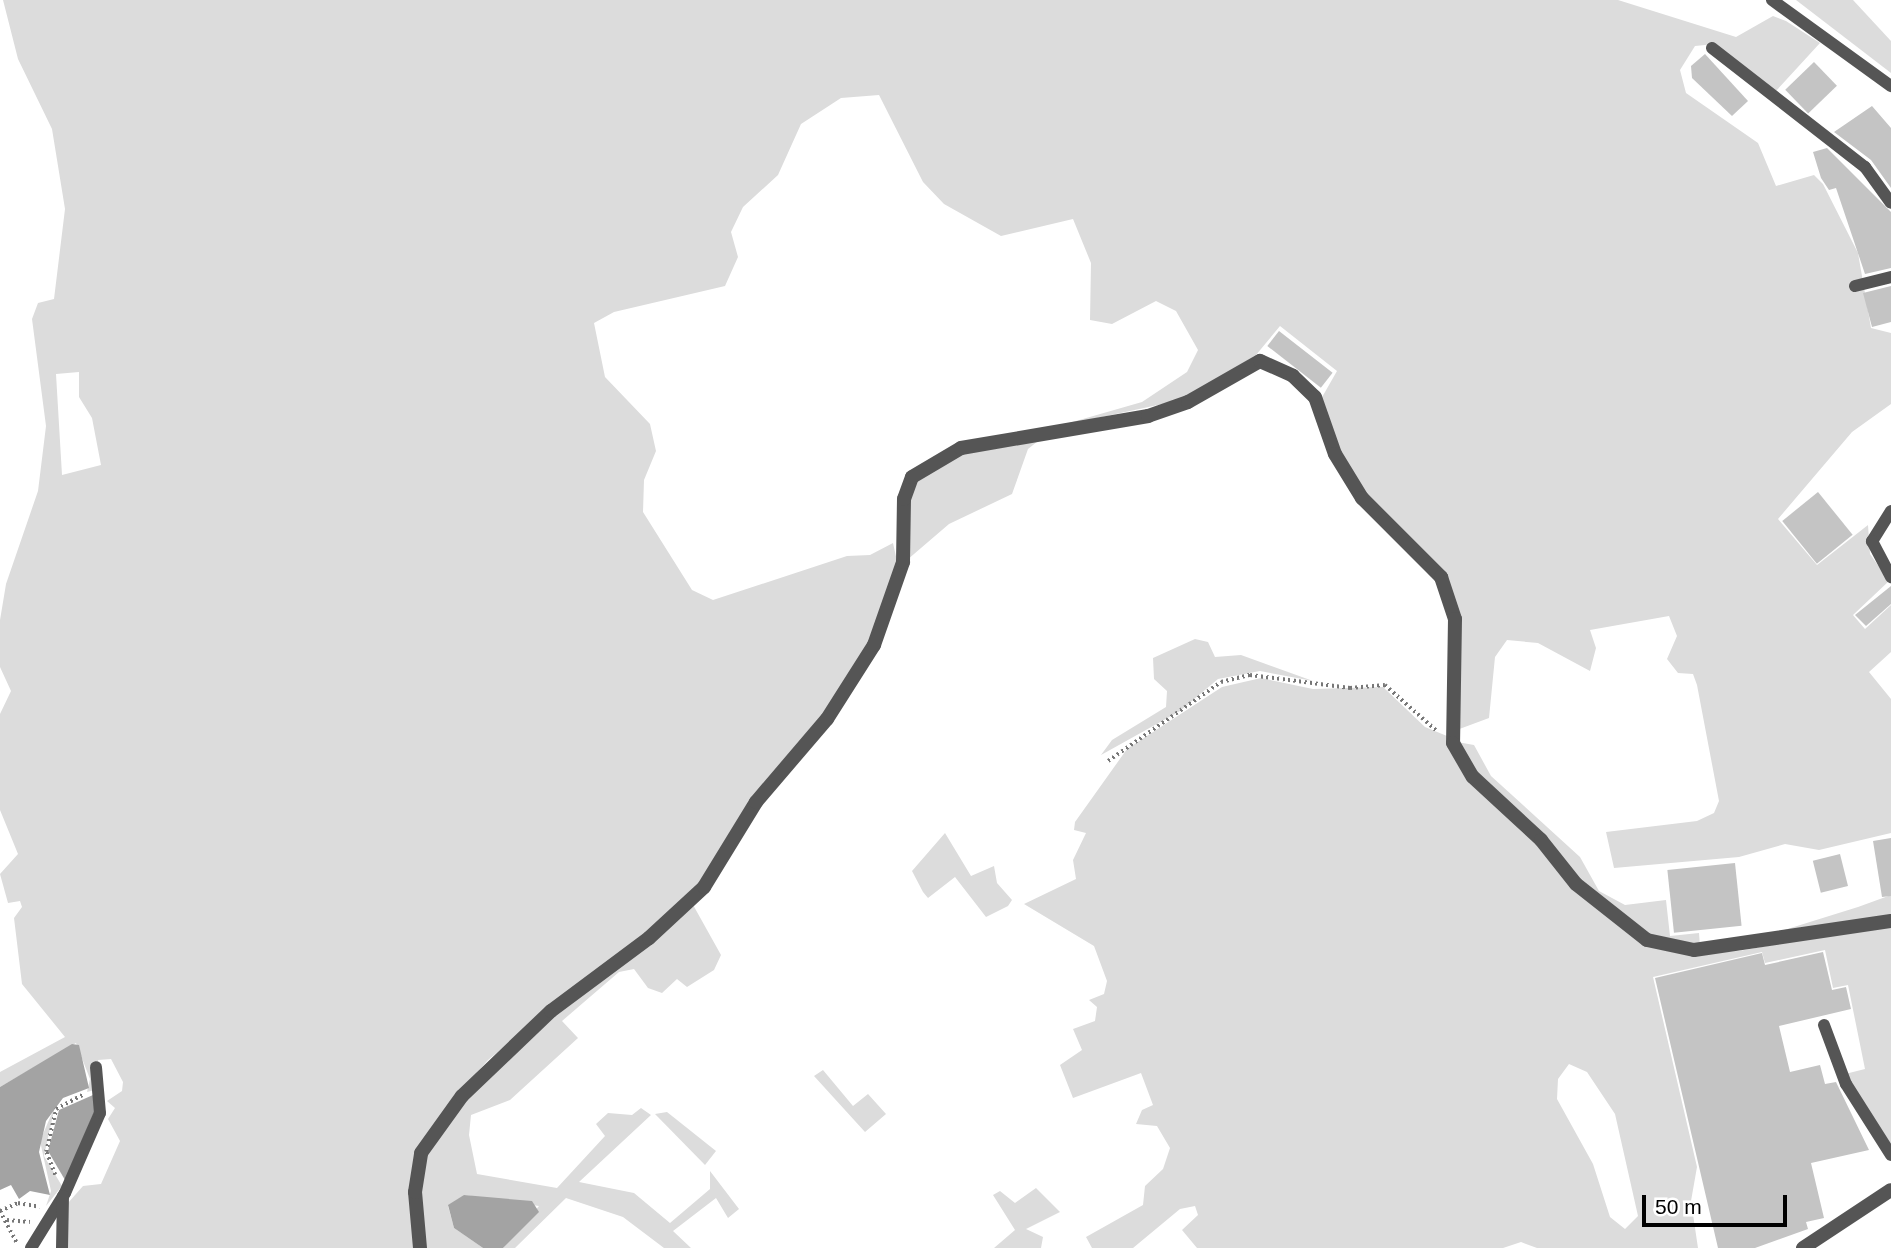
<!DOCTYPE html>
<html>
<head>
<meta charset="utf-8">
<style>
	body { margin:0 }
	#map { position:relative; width:1891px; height:1248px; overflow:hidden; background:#fff; font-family:Helvetica,sans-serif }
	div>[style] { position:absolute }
	.green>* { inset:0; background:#dcdcdc }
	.water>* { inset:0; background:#a3a3a3 }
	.building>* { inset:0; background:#c4c4c4; transform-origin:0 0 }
	.path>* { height:3.5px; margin-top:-1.75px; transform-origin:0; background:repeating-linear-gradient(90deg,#777 0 2px,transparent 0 5.5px) }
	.lane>* { height:12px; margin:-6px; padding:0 6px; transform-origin:6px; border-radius:6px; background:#555 }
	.street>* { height:14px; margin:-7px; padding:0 7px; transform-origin:7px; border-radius:7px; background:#555 }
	span { translate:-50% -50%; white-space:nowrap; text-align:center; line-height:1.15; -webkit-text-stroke:5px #fff; paint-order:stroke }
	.scale { position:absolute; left:1642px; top:1195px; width:145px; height:32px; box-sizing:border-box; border:4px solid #000; border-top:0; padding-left:9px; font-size:21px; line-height:24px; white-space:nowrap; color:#000; -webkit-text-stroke:5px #fff; paint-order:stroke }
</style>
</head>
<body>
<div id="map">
	<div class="green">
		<i style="clip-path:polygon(evenodd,3px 0,1618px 0,1736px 37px,1773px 16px,1786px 21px,1820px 43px,1776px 91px,1715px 44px,1695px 46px,1680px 70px,1686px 93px,1758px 143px,1776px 186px,1814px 175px,1823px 184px,1858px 253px,1871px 328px,1891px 333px,1891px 404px,1852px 432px,1778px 519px,1817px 565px,1868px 525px,1870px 554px,1889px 581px,1853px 615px,1865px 629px,1891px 605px,1891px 652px,1869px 672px,1891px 699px,1891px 833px,1819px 850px,1785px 844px,1739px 857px,1614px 868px,1606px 832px,1697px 821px,1714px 813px,1719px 801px,1697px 685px,1693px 674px,1678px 673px,1667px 659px,1677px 636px,1669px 616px,1590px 630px,1596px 648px,1590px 671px,1538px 643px,1507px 640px,1495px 657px,1489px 718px,1454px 731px,1452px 597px,1366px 497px,1340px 455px,1321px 399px,1337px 371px,1280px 326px,1256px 355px,1186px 399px,1055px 427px,1142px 402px,1187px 372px,1198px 350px,1176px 311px,1156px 301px,1112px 324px,1090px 320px,1091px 263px,1073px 219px,1001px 236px,944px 204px,923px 182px,879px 95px,841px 98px,801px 124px,778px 175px,743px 207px,731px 232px,738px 257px,725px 286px,614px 312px,594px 323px,605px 377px,650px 424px,656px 451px,644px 480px,643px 512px,692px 590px,713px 600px,847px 556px,870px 555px,893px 543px,897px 561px,871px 643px,823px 717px,719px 861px,675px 908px,488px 1060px,460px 1092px,418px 1151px,416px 1248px,64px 1248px,68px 1203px,83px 1186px,101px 1184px,120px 1141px,108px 1119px,115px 1108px,107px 1101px,122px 1091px,123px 1082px,111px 1059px,98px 1060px,95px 1090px,87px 1092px,90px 1079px,76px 1043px,0 1087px,0 1072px,65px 1037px,22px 984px,14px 918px,22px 907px,20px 901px,8px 903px,0 874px,18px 854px,0 810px,0 714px,11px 691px,0 667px,0 620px,6px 584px,38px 491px,46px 426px,32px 319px,38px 303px,54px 299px,65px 209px,52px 129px,18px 59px,3px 0,79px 372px,79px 397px,92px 418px,101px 465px,62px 475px,56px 374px,79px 372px)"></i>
		<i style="clip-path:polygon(1796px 0,1853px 0,1891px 41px,1891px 73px)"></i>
		<i style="clip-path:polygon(1038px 441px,1028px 449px,1012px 494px,949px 524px,907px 560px,908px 499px,915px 478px,962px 451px)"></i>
		<i style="clip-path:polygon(1195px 639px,1208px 642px,1215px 657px,1241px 655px,1313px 681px,1260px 671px,1218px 679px,1180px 711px,1101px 755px,1112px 740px,1166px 707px,1167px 691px,1154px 679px,1153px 658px)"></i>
		<i style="clip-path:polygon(evenodd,1261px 678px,1313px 689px,1383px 687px,1425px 727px,1447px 736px,1519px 829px,1618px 921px,1691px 953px,1739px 951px,1891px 924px,1891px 1145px,1845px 1074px,1865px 1069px,1848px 985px,1833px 988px,1825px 950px,1765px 963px,1762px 952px,1653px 977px,1697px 1167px,1691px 1201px,1698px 1248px,1537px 1248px,1521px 1242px,1503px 1248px,1197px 1248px,1182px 1230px,1198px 1215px,1195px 1206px,1180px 1209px,1133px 1248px,1092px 1248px,1086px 1237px,1143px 1205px,1145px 1186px,1163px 1169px,1170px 1148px,1157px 1126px,1136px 1124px,1142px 1110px,1153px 1105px,1141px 1073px,1073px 1098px,1060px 1065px,1082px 1050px,1073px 1029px,1095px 1021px,1097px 1007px,1089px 1000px,1104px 994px,1107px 981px,1094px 946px,1024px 904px,1076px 879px,1073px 860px,1086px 833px,1074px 830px,1075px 822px,1127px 749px,1222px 687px,1261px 678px,1569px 1064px,1587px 1072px,1615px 1114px,1638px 1216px,1625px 1229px,1610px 1217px,1593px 1164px,1557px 1099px,1558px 1079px,1569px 1064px)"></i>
		<i style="clip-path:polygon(1457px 742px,1474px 745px,1491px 776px,1580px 857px,1599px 891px,1625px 905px,1666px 900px,1670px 936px,1699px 933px,1700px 946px,1649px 938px,1594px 893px,1491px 792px)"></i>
		<i style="clip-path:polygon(945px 833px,971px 876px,994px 866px,997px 883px,1012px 900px,1008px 906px,986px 917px,955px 877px,928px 898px,923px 892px,912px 871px)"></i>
		<i style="clip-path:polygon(1891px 895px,1891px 917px,1781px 931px,1858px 907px)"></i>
		<i style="clip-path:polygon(692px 903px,721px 955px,714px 970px,687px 987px,677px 979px,662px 993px,648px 988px,634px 969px,619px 972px,562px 1021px,578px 1038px,510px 1100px,471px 1115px,469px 1135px,477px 1174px,557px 1188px,605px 1136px,596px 1124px,608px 1113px,632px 1115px,641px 1108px,651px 1115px,579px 1182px,634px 1193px,670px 1223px,710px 1189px,710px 1171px,739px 1209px,728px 1218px,716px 1198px,673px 1231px,691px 1248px,664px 1248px,623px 1217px,566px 1198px,515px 1248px,503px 1248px,539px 1206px,465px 1195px,448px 1206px,454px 1228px,483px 1248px,424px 1248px,419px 1193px,425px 1155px,491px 1068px)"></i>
		<i style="clip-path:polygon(823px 1070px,853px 1106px,868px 1094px,886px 1114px,865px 1132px,814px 1076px)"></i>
		<i style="clip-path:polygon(55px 1106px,44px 1156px,62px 1186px,46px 1206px,51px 1191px,40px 1141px)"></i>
		<i style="clip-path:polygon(667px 1112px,716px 1151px,705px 1165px,655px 1114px)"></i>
		<i style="clip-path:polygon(1036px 1188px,1060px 1212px,1026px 1229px,1043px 1237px,1041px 1248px,994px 1248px,1015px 1230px,993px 1195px,1000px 1191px,1015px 1203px)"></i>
	</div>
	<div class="water">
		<i style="clip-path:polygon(72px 1044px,79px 1045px,89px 1088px,63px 1098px,46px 1121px,39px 1152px,50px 1195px,30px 1191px,19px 1199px,11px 1185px,0 1190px,0 1087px)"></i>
		<i style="clip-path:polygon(93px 1095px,99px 1101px,65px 1180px,48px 1151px,59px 1110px)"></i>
		<i style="clip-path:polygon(464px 1195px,532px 1201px,539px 1212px,503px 1248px,483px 1248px,454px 1228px,448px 1205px)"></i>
	</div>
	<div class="building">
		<i style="clip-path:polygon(1705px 54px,1748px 101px,1732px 116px,1692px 78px,1691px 66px)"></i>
		<i style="left:1814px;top:62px;width:33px;height:40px;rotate:46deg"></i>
		<i style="clip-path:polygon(1872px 106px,1891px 128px,1891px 188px,1871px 160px,1834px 132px)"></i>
		<i style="clip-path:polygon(1827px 148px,1891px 212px,1891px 268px,1865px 274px,1836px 188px,1829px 190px,1821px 178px,1813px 152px)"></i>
		<i style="clip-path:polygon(1891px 286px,1891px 322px,1872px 327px,1863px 293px)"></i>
		<i style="left:1279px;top:331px;width:68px;height:19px;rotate:38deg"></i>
		<i style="left:1818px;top:492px;width:55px;height:46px;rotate:51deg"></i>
		<i style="clip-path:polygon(1891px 586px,1891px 604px,1866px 626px,1855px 615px)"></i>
		<i style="clip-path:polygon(1891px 838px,1891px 896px,1882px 897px,1873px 841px)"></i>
		<i style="left:1840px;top:854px;width:33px;height:28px;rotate:76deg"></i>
		<i style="left:1735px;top:863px;width:63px;height:68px;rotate:84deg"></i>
		<i style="clip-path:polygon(1823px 952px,1832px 990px,1846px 987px,1851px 1009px,1779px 1026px,1790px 1072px,1820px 1065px,1825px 1084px,1836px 1082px,1869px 1150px,1811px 1163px,1824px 1218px,1806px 1222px,1808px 1229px,1755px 1248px,1718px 1248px,1655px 978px,1762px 953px,1765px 965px)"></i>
	</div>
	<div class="path">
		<i style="left:1108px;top:761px;width:138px;rotate:-35deg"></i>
		<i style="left:1221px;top:682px;width:30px;rotate:-14deg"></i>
		<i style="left:1250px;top:675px;width:101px;rotate:7.4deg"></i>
		<i style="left:1350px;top:688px;width:35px;rotate:-5deg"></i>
		<i style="left:1385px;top:685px;width:69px;rotate:41.5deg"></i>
		<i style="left:55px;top:1175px;width:25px;rotate:-111deg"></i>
		<i style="left:46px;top:1152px;width:44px;rotate:-76.9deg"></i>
		<i style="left:56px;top:1109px;width:30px;rotate:-28deg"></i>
		<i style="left:0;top:1211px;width:20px;rotate:-24deg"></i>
		<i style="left:18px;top:1203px;width:22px;rotate:10deg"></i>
		<i style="left:0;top:1211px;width:36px;rotate:62deg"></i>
		<i style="left:7px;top:1220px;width:23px;rotate:5deg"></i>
	</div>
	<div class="lane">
		<i style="left:1772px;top:0;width:147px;rotate:35.9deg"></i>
		<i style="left:1712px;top:48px;width:194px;rotate:37.9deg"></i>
		<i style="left:1865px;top:167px;width:44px;rotate:54.2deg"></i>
		<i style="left:1855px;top:286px;width:37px;rotate:-14deg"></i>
		<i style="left:1891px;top:511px;width:36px;rotate:122deg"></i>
		<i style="left:1872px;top:541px;width:41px;rotate:62.2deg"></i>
		<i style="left:1824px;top:1025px;width:63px;rotate:69.6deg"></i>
		<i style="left:1846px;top:1084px;width:84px;rotate:57.6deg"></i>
		<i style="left:31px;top:1248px;width:65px;rotate:-58.3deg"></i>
		<i style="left:65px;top:1193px;width:87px;rotate:-66.4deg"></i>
		<i style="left:100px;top:1113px;width:46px;rotate:-95deg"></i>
		<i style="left:62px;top:1248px;width:52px;rotate:-88.9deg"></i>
	</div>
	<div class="street">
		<i style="left:420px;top:1248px;width:56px;rotate:-95.1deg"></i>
		<i style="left:415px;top:1192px;width:39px;rotate:-81deg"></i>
		<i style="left:421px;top:1153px;width:70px;rotate:-54.3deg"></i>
		<i style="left:462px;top:1096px;width:123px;rotate:-43.7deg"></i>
		<i style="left:551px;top:1011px;width:122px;rotate:-36.7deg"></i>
		<i style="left:649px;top:938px;width:75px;rotate:-42.8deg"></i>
		<i style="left:704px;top:887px;width:100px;rotate:-58.5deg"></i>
		<i style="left:756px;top:802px;width:109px;rotate:-49.5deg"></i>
		<i style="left:827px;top:719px;width:88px;rotate:-57.6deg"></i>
		<i style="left:874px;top:645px;width:88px;rotate:-70.7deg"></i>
		<i style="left:903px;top:562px;width:63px;rotate:-89.1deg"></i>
		<i style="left:904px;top:499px;width:23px;rotate:-70deg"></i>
		<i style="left:912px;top:477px;width:57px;rotate:-30.6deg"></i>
		<i style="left:961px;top:448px;width:190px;rotate:-9.7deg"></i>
		<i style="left:1148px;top:416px;width:42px;rotate:-19.3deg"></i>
		<i style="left:1188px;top:402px;width:83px;rotate:-29.7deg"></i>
		<i style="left:1260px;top:361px;width:36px;rotate:24deg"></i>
		<i style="left:1293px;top:376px;width:30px;rotate:44deg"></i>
		<i style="left:1315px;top:397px;width:60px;rotate:70.7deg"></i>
		<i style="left:1335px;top:454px;width:52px;rotate:58.5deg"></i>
		<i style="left:1362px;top:498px;width:112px;rotate:45deg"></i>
		<i style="left:1441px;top:577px;width:44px;rotate:71.6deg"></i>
		<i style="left:1455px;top:619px;width:124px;rotate:90.9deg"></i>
		<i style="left:1453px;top:743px;width:39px;rotate:60deg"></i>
		<i style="left:1473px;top:777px;width:93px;rotate:42.8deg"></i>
		<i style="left:1541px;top:840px;width:56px;rotate:51.5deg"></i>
		<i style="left:1576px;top:884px;width:90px;rotate:38.3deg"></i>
		<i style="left:1647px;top:940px;width:48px;rotate:12deg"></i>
		<i style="left:1694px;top:950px;width:199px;rotate:-8.4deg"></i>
		<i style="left:1803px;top:1248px;width:105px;rotate:-33.4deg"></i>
	</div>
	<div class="scale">50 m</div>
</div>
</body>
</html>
